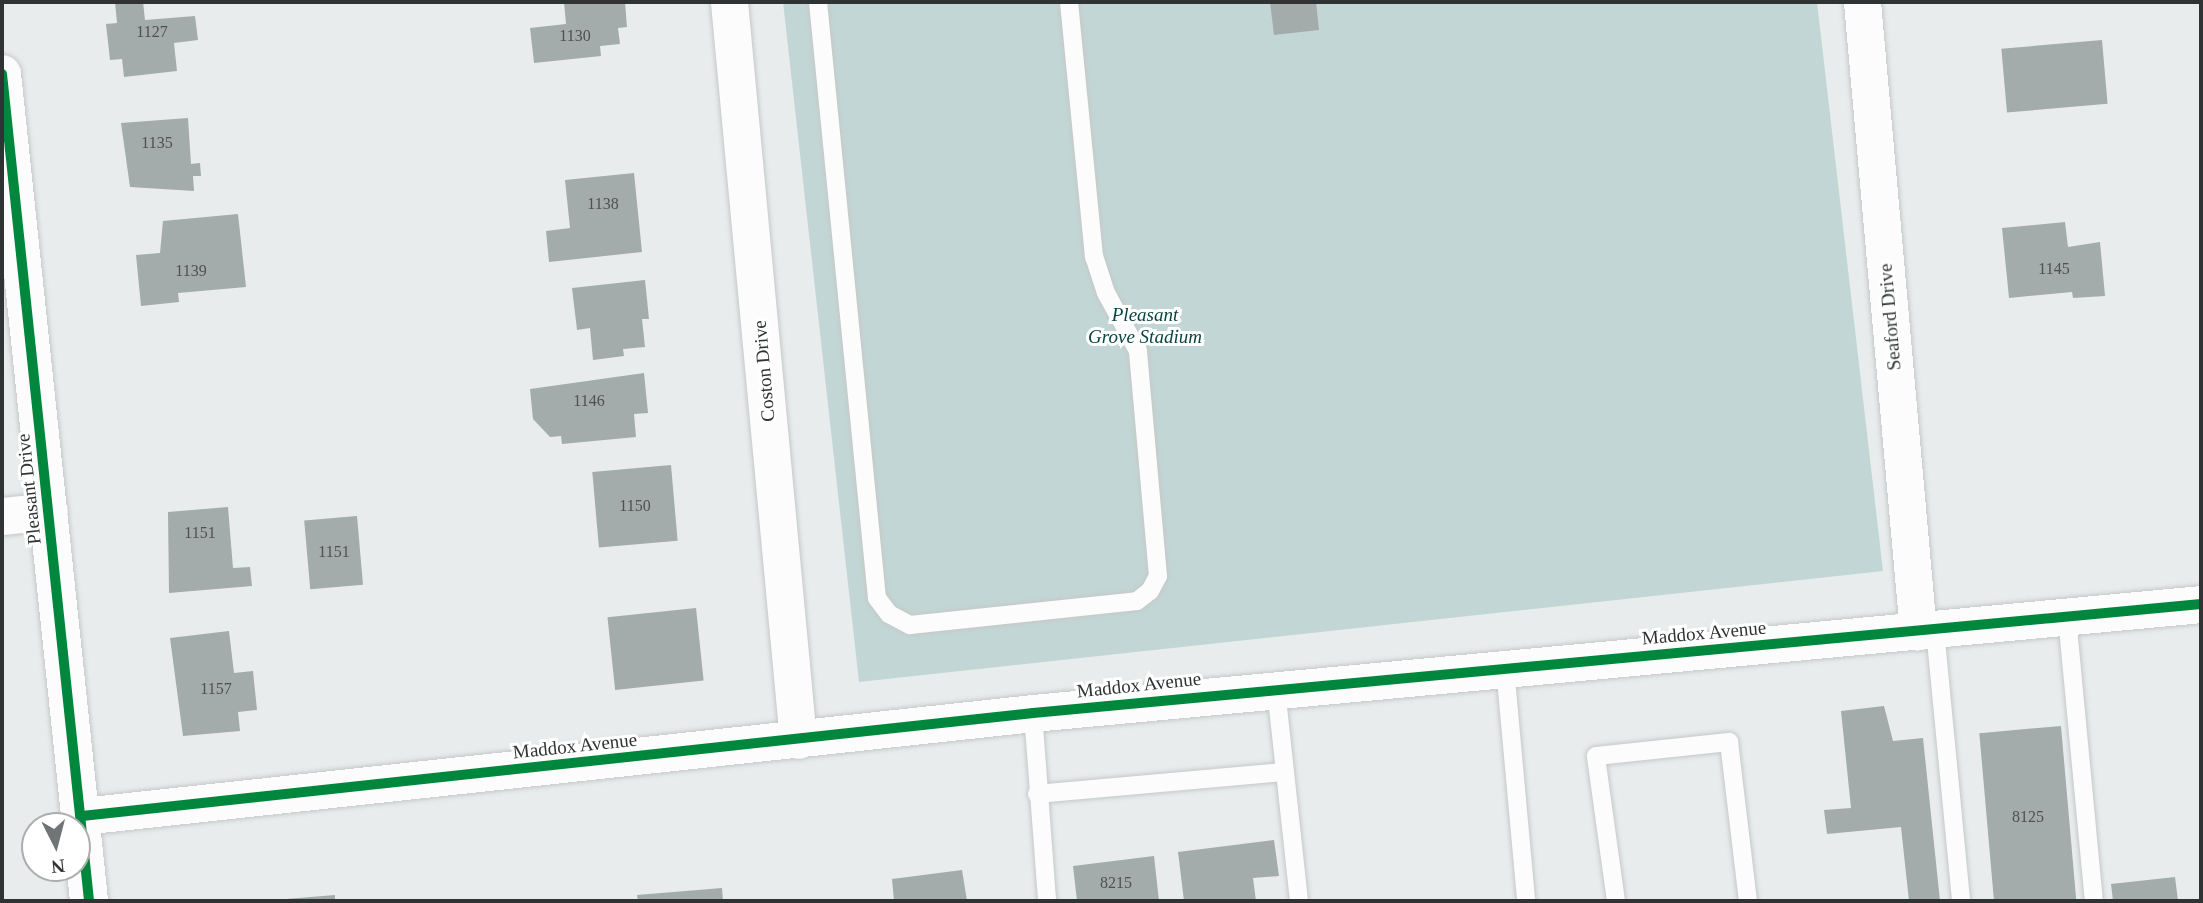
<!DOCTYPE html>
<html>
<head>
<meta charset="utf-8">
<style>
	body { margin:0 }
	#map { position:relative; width:2203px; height:903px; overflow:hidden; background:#e8ecec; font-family:"Times New Roman",serif }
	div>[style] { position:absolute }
	.green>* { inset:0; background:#c2d7d5 }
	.building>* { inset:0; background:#a3acab; transform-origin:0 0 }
	.roads { filter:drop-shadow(0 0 2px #c5c8c8) drop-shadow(0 0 2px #c5c8c8) }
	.service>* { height:18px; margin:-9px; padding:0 9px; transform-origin:9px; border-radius:9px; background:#fcfcfc }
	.minor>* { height:37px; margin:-18.5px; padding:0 18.5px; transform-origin:18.5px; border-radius:18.5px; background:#fcfcfc }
	.tertiary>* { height:38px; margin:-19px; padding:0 19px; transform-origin:19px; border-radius:19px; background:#fcfcfc }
	.cycleway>* { height:10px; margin:-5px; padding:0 5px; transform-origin:5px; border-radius:5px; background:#00873e }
	span { translate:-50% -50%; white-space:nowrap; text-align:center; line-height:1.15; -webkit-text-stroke:6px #fff; paint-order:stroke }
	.number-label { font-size:16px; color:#4d5151 }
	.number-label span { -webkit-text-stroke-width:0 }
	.park-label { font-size:19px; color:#094441; font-style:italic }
	.street-label { font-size:19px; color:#303333 }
	.frame { position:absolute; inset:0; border:4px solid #303333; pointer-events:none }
	.north { position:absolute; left:21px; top:812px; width:70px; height:70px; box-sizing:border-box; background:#fff; border:2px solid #acadad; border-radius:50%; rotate:174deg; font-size:19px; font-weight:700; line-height:28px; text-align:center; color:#303333 }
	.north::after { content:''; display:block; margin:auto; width:24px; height:32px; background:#707474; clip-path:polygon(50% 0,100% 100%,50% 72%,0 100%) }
</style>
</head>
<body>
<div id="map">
	<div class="green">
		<i style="clip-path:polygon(783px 2px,1817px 2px,1883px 571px,859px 682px)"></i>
	</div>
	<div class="building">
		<i style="clip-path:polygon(115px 2px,143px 2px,145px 20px,195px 16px,198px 40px,174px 43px,177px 71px,124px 77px,122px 59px,110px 60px,106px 24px,117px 23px)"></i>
		<i style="clip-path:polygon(564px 2px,625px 2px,627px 27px,618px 28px,620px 44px,600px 46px,601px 56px,534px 63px,530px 28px,566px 24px)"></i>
		<i style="clip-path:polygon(1270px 2px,1316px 2px,1319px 30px,1274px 35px)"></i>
		<i style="left:2102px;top:40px;width:64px;height:101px;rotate:85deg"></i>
		<i style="clip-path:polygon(188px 118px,191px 164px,200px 163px,201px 176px,193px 176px,194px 191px,130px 187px,121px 123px)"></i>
		<i style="clip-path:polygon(634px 173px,642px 252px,549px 262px,546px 231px,570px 228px,565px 180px)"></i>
		<i style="clip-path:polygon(238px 214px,246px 287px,178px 293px,179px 302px,141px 306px,136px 255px,160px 253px,163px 221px)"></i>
		<i style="clip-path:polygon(2065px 222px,2068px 247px,2100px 242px,2105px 296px,2073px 298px,2072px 292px,2009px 298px,2002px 228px)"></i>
		<i style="clip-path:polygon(645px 280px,649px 319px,642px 319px,645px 347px,623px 349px,624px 356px,593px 360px,590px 328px,577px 330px,572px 288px)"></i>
		<i style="clip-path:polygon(644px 373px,648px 413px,634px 414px,636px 437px,562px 444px,561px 436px,550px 437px,533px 419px,530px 389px)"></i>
		<i style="left:671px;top:465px;width:76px;height:79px;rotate:85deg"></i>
		<i style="clip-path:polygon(228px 507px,233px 568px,250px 567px,252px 586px,169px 593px,168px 512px)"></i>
		<i style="left:357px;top:516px;width:69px;height:53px;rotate:85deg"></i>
		<i style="left:696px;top:608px;width:73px;height:89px;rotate:84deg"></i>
		<i style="clip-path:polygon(229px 631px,234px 673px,253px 671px,257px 710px,238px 712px,240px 731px,183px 736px,170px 638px)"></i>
		<i style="clip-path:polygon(1884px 706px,1893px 741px,1923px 738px,1940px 901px,1909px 901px,1901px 827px,1827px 834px,1824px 810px,1851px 808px,1841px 711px)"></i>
		<i style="left:2061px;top:726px;width:176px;height:82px;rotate:85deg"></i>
		<i style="clip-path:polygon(1274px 840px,1279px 876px,1253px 878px,1256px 901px,1184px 901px,1178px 852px)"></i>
		<i style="clip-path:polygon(1154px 856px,1159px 901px,1077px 901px,1073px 866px)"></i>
		<i style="clip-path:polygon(962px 870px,967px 901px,894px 901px,892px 879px)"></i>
		<i style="clip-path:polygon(2175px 877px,2178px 901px,2113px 901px,2111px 884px)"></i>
		<i style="clip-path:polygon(722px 888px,723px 901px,638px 901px,637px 895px)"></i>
		<i style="clip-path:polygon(335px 895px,335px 901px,286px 901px,286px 899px)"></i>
	</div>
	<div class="roads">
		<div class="service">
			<i style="left:818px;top:2px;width:599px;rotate:84.35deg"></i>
			<i style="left:877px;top:598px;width:20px;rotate:53deg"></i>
			<i style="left:889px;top:614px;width:24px;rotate:28deg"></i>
			<i style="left:910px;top:625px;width:228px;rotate:-6deg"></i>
			<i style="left:1137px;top:601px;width:16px;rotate:-38deg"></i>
			<i style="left:1150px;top:591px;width:17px;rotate:-62deg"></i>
			<i style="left:1158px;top:576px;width:226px;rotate:-95.1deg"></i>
			<i style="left:1138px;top:351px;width:66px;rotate:-118.9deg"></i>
			<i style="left:1106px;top:293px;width:38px;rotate:-108deg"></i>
			<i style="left:1094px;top:257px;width:256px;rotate:-95.6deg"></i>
			<i style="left:2067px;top:617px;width:285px;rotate:84.6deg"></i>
			<i style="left:1935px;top:630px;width:272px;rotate:84.5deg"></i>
			<i style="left:1505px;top:668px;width:234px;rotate:84.8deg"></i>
			<i style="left:1276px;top:689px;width:213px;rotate:83.8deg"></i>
			<i style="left:1033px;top:713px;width:189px;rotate:85.7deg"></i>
			<i style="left:1037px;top:794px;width:247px;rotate:-5.1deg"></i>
			<i style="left:1616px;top:901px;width:146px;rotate:-97.9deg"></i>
			<i style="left:1596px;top:756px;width:134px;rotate:-6deg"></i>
			<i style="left:1729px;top:742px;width:160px;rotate:83.2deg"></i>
		</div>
		<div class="minor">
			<i style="left:729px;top:2px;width:741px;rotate:84.66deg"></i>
			<i style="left:1862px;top:2px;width:632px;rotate:84.92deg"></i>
			<i style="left:2px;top:516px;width:47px;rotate:-6.1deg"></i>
			<i style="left:82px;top:816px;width:957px;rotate:-6.18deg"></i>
			<i style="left:1033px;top:713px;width:1173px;rotate:-5.33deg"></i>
		</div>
		<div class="tertiary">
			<i style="left:2px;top:74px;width:832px;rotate:83.99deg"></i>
		</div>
	</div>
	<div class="cycleway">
		<i style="left:2px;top:74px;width:832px;rotate:83.99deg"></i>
		<i style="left:82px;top:816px;width:957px;rotate:-6.18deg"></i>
		<i style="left:1033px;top:713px;width:1173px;rotate:-5.33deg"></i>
	</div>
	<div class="number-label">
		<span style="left:152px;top:32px">1127</span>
		<span style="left:575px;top:36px">1130</span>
		<span style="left:157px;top:143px">1135</span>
		<span style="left:603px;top:204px">1138</span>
		<span style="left:2054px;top:269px">1145</span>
		<span style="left:191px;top:271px">1139</span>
		<span style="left:589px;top:401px">1146</span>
		<span style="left:635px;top:506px">1150</span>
		<span style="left:200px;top:533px">1151</span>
		<span style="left:334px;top:552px">1151</span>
		<span style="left:216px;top:689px">1157</span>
		<span style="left:2028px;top:817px">8125</span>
		<span style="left:1116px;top:883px">8215</span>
	</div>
	<div class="park-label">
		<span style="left:1145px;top:326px">Pleasant<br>Grove Stadium</span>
	</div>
	<div class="street-label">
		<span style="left:1890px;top:317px;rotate:-95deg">Seaford Drive</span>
		<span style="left:764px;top:371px;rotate:-95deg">Coston Drive</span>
		<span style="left:29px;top:489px;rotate:-96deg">Pleasant Drive</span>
		<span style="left:1704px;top:633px;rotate:-5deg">Maddox Avenue</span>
		<span style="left:1139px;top:685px;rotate:-6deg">Maddox Avenue</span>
		<span style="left:575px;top:746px;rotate:-6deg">Maddox Avenue</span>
	</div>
	<div class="frame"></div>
	<div class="north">N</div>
</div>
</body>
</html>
